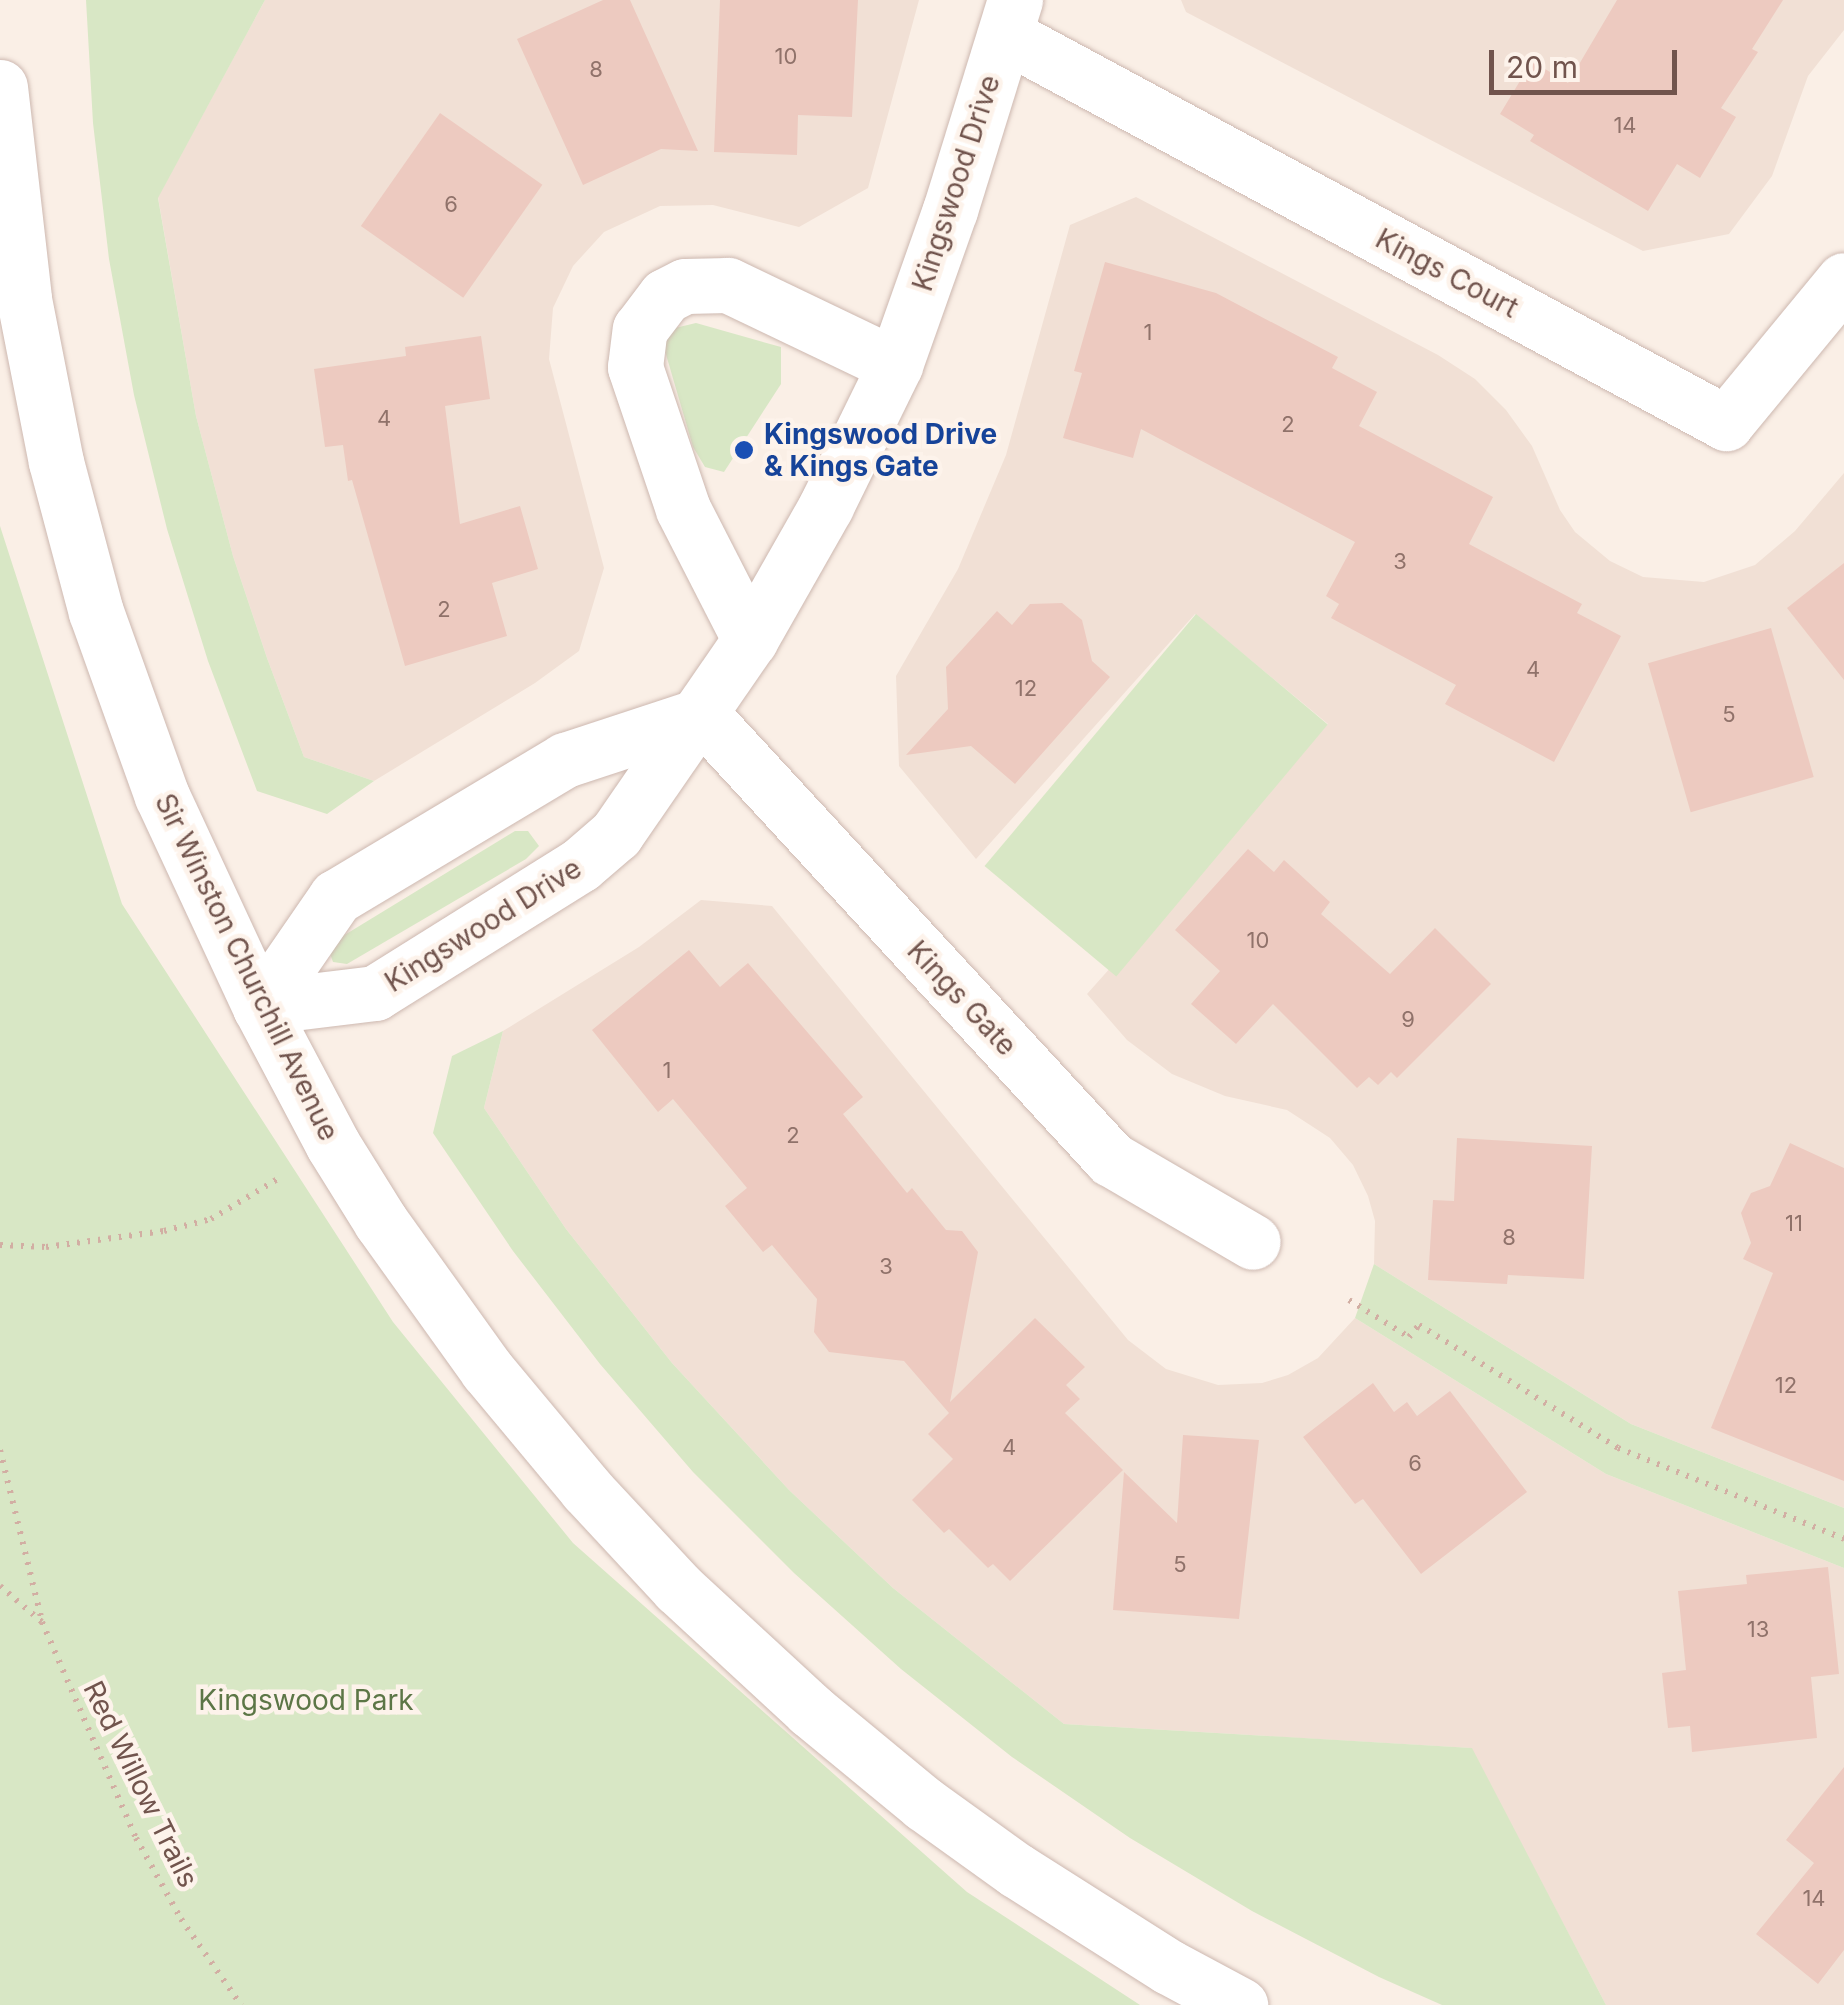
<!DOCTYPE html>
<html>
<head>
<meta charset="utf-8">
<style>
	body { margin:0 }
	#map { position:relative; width:1844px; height:2005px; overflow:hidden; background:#faefe6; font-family:Inter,sans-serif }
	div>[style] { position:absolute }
	.residential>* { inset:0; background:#f1e0d5 }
	.green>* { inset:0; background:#d8e7c5; transform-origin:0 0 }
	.building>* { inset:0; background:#edcac0; transform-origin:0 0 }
	.path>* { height:6px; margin-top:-3px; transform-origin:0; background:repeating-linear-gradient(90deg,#d2aea3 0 2.5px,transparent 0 10.5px) }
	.roads { filter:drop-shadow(0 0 2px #cdb8b0) drop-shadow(0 0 2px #cdb8b0) }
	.street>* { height:55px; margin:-27.5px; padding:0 27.5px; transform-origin:27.5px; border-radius:27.5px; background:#fff }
	.secondary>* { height:55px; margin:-27.5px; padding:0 27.5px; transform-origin:27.5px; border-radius:27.5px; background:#fff }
	.dots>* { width:28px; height:28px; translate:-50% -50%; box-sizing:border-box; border:5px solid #fdf3eb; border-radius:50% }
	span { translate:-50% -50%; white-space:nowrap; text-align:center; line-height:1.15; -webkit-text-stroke:9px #fdf3eb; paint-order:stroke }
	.number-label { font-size:22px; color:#90726a }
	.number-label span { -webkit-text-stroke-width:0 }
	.street-label { font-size:28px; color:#71544d }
	.transit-label { font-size:28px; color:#164399; font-weight:700 }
	.left { translate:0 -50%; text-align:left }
	.park-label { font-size:28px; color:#5c7646 }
	.scale { position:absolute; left:1489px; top:50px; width:188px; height:45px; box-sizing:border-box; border:5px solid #71544d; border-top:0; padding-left:12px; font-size:30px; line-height:35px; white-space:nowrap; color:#71544d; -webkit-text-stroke:8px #fdf3eb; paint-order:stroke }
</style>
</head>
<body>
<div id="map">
	<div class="residential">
		<i style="clip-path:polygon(265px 0,919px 0,868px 188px,799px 227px,713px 205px,660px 206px,604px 232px,573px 266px,553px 308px,549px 359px,604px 568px,579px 651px,535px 683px,374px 781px,304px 757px,267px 658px,233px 556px,196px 416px,158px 197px)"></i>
		<i style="clip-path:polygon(1181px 0,1844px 0,1844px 30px,1808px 76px,1772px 176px,1729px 234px,1643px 251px,1186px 12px)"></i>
		<i style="clip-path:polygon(1136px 197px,1438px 355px,1475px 379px,1506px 410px,1532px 446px,1560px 510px,1575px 532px,1610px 561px,1643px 577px,1704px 582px,1755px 565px,1795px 531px,1844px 473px,1844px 1508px,1631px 1424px,1374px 1264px,1375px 1221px,1368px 1196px,1353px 1165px,1330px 1138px,1287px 1110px,1225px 1096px,1172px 1074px,1127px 1040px,1087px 994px,1328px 724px,1195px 614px,976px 859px,899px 766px,896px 676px,958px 569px,1006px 455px,1070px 225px)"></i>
		<i style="clip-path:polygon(701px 900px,772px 906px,1128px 1340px,1166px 1369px,1218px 1385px,1262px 1383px,1288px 1375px,1318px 1358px,1355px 1318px,1606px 1474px,1844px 1568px,1844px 2005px,1606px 2005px,1471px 1748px,1064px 1724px,893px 1588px,789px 1490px,672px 1363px,566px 1229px,484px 1108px,503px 1031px,639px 947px)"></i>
	</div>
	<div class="green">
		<i style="clip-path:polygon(86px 0,265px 0,158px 198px,196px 416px,233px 556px,267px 658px,304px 757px,374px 781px,327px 814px,257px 791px,208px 661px,167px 529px,134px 395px,109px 259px,93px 123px)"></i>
		<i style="clip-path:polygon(696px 323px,781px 347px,781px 384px,724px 472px,705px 467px,693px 447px,665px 351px,666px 340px,675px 328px)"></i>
		<i style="clip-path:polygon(0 526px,122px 904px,393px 1322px,573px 1543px,967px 1892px,1140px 2005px,0 2005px)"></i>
		<i style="left:1196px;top:614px;width:172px;height:329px;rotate:40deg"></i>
		<i style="clip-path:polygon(515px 831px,528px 831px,539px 846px,526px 859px,347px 964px,333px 962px,328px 948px,338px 939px)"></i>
		<i style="clip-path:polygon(503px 1031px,484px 1108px,566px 1229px,672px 1363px,789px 1490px,893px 1588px,1064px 1724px,1472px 1748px,1606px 2005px,1442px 2005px,1379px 1977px,1252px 1911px,1130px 1838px,1012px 1757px,901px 1669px,794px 1573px,693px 1472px,600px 1364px,513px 1251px,433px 1133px,452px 1056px)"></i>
		<i style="clip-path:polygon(1374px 1264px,1631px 1424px,1844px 1508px,1844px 1568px,1606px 1474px,1355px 1318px)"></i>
	</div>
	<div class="building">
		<i style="clip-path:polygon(603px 0,630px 0,698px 151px,661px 149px,583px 185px,517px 39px)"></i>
		<i style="clip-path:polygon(720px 0,858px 0,852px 117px,798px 115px,797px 155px,714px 152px)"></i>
		<i style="clip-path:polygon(1617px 0,1783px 0,1752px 49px,1758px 52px,1721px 108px,1736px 117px,1700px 178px,1677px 164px,1648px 211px,1530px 141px,1534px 135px,1500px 114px,1532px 61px,1568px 83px)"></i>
		<i style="left:440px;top:113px;width:125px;height:138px;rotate:35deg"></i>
		<i style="clip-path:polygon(1105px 262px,1216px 293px,1338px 357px,1332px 368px,1377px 392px,1359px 426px,1493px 497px,1469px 544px,1582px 604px,1577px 613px,1621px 636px,1554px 762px,1445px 704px,1456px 685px,1331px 618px,1339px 604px,1326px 596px,1355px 542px,1141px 429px,1133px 458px,1063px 438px,1082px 373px,1074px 371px)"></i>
		<i style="clip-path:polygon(481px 336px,490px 399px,445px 406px,460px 524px,520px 506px,538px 569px,492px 583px,507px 636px,405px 666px,352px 480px,348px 481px,343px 445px,325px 447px,314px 369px,406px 356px,405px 347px)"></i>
		<i style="clip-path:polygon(1844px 563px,1844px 680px,1787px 608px)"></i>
		<i style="clip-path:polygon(1062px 603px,1082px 620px,1092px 661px,1110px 677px,1015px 784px,971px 746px,906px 755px,948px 709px,946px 667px,997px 611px,1012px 625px,1030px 604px)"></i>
		<i style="left:1771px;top:628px;width:155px;height:128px;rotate:74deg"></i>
		<i style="clip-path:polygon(1248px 849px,1274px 872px,1284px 860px,1330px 902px,1321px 914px,1390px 974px,1435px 928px,1491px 984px,1397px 1078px,1391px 1072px,1378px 1085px,1369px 1077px,1357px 1088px,1273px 1004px,1236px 1044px,1191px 1004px,1220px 971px,1175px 930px)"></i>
		<i style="clip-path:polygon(689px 950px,720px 987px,748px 963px,863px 1097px,843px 1114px,907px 1193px,912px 1188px,946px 1230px,962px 1231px,978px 1252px,950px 1402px,1035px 1318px,1085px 1367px,1066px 1385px,1080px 1399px,1065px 1413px,1123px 1470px,1010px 1581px,993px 1564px,988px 1568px,949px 1529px,944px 1533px,912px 1500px,953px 1459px,928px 1434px,949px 1413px,904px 1361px,829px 1352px,814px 1332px,817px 1299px,772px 1245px,763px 1252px,725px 1206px,747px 1188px,673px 1099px,658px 1112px,592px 1030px)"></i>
		<i style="clip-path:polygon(1457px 1138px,1592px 1146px,1584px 1279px,1508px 1275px,1507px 1284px,1428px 1280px,1433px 1200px,1454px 1201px)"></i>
		<i style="clip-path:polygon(1790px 1143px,1844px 1168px,1844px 1481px,1711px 1428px,1773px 1273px,1743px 1259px,1751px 1243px,1741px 1213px,1751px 1193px,1770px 1186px)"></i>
		<i style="clip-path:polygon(1373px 1383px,1394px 1412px,1407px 1402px,1417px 1416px,1450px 1391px,1527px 1492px,1421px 1574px,1363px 1499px,1355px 1504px,1303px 1437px)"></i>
		<i style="clip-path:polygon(1183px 1435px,1259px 1440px,1239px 1619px,1113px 1610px,1124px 1472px,1177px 1523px)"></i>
		<i style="clip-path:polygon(1828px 1567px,1839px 1674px,1811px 1677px,1817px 1738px,1692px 1752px,1690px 1726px,1668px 1728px,1662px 1673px,1686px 1670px,1678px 1591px,1747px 1584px,1746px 1575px)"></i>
		<i style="clip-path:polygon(1844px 1767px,1844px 1950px,1818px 1984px,1756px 1934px,1814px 1863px,1786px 1840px)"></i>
	</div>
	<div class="path">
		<i style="left:0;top:1245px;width:46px;rotate:2.5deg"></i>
		<i style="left:46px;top:1247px;width:119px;rotate:-7.7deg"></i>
		<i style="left:164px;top:1231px;width:49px;rotate:-14.3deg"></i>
		<i style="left:211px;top:1219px;width:82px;rotate:-31deg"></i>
		<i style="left:1349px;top:1300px;width:70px;rotate:31.7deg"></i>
		<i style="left:1409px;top:1337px;width:16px;rotate:-50deg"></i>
		<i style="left:1419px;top:1325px;width:234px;rotate:31.7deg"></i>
		<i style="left:1618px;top:1448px;width:244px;rotate:21.9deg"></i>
		<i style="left:0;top:1450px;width:176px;rotate:76.2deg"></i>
		<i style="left:0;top:1586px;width:55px;rotate:40.6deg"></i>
		<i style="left:42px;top:1622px;width:236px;rotate:66.5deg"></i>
		<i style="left:136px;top:1838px;width:93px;rotate:60.9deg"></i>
		<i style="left:181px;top:1919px;width:105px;rotate:55.1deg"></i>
	</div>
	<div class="roads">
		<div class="street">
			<i style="left:1005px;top:35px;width:819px;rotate:28.29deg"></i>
			<i style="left:1726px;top:423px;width:185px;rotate:-50.5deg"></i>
			<i style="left:750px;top:640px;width:147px;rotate:-117.1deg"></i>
			<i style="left:683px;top:509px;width:150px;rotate:-108.7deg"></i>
			<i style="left:635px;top:367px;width:38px;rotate:-83deg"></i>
			<i style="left:640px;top:329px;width:41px;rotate:-52.9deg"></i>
			<i style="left:665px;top:296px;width:22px;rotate:-27deg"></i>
			<i style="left:685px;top:286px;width:43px;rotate:-1.3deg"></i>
			<i style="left:728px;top:285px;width:185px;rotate:25.6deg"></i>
			<i style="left:702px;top:715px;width:604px;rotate:47.35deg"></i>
			<i style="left:1111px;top:1159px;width:164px;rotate:30.3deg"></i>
		</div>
		<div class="secondary">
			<i style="left:0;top:87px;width:213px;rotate:83.5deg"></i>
			<i style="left:24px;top:299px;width:166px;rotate:78.9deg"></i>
			<i style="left:56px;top:462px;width:155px;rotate:75.1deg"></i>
			<i style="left:96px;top:612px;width:195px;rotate:70.3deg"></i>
			<i style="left:162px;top:796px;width:233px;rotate:65.1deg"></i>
			<i style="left:260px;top:1007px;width:156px;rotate:62.1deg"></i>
			<i style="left:333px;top:1145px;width:91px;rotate:58.1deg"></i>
			<i style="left:381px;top:1222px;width:182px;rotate:54.4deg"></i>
			<i style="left:487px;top:1370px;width:155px;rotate:50.2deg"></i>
			<i style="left:586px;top:1489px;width:135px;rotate:47.1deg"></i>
			<i style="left:678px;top:1588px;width:180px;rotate:42.7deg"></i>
			<i style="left:810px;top:1710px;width:148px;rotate:39.5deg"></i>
			<i style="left:924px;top:1804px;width:113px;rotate:35.7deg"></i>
			<i style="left:1016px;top:1870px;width:181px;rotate:32.4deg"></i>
			<i style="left:1169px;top:1967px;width:81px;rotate:28.2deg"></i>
			<i style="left:260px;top:1007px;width:116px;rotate:-6.9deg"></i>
			<i style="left:375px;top:993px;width:242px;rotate:-32deg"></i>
			<i style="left:580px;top:865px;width:48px;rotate:-40.7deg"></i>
			<i style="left:616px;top:834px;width:236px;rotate:-55.4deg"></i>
			<i style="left:750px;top:640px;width:154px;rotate:-60.4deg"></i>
			<i style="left:826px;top:506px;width:157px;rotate:-63.9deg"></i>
			<i style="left:895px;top:365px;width:164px;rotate:-70.5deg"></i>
			<i style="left:950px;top:210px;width:220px;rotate:-72.8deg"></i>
			<i style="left:260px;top:1007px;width:134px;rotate:-55.4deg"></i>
			<i style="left:336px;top:897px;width:267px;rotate:-30.9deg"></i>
			<i style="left:565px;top:760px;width:144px;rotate:-18.2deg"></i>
		</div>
	</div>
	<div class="dots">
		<i style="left:744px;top:450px;background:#1a4fb4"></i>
	</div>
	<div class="number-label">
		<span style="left:786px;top:57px">10</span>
		<span style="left:596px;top:70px">8</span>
		<span style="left:1625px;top:126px">14</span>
		<span style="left:451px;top:205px">6</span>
		<span style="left:1148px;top:333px">1</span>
		<span style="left:384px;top:419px">4</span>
		<span style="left:1288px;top:425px">2</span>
		<span style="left:1400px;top:562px">3</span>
		<span style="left:444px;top:610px">2</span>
		<span style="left:1533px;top:670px">4</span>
		<span style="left:1026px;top:689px">12</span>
		<span style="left:1729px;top:715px">5</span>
		<span style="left:1258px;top:941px">10</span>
		<span style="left:1408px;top:1020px">9</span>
		<span style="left:667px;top:1071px">1</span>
		<span style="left:793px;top:1136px">2</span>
		<span style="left:1794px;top:1224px">11</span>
		<span style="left:1509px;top:1238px">8</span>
		<span style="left:886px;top:1267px">3</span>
		<span style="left:1786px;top:1386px">12</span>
		<span style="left:1009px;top:1448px">4</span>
		<span style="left:1415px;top:1464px">6</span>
		<span style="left:1180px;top:1565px">5</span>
		<span style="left:1758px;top:1630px">13</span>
		<span style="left:1814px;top:1899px">14</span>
	</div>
	<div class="street-label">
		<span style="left:956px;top:183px;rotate:-72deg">Kingswood Drive</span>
		<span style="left:1447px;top:273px;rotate:28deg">Kings Court</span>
		<span style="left:483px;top:925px;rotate:-32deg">Kingswood Drive</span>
		<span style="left:247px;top:967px;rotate:64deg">Sir Winston Churchill Avenue</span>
		<span style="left:962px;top:998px;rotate:47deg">Kings Gate</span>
		<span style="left:141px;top:1784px;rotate:64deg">Red Willow Trails</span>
	</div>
	<div class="transit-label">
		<span class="left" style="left:764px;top:450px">Kingswood Drive<br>&amp; Kings Gate</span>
	</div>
	<div class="park-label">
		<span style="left:306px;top:1700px">Kingswood Park</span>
	</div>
	<div class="scale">20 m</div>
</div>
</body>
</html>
